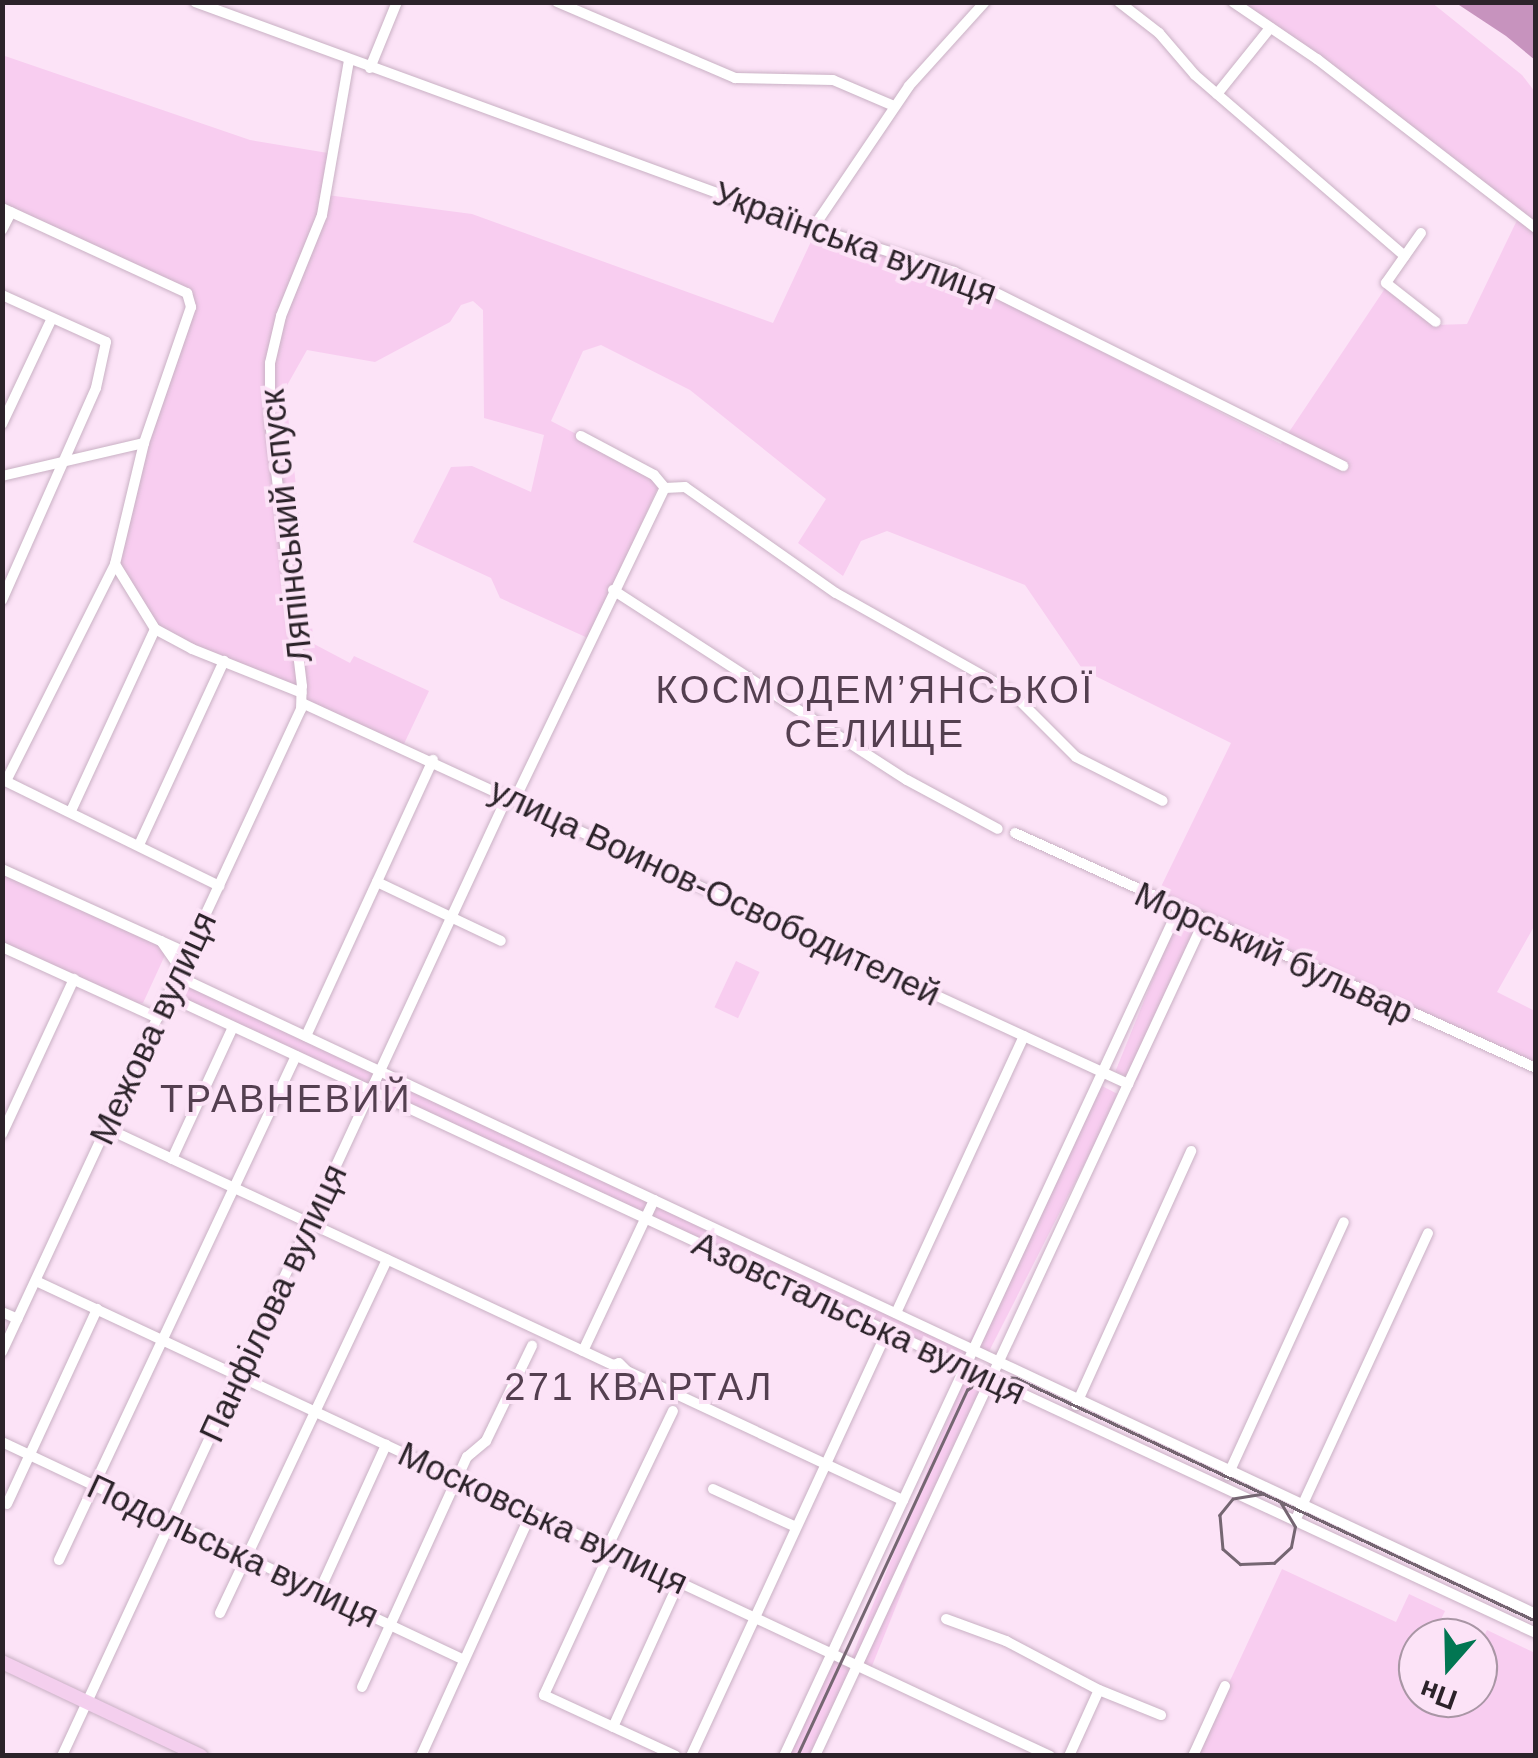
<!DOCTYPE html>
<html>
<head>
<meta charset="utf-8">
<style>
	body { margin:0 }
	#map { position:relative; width:1538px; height:1758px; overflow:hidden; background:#fce3f7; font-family:Helvetica,sans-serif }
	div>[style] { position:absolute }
	.green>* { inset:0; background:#f8cdf0; transform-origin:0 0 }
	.water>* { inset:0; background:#c793be }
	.roads { filter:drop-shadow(0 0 2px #c9b1c4) drop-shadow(0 0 2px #c9b1c4) }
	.minor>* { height:10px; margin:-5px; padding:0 5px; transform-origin:5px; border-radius:5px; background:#fff }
	.major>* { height:14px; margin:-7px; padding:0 7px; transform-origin:7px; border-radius:7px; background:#f4cfee }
	.tram>* { height:2.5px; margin:-1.25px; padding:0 1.25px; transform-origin:1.25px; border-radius:1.25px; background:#756672 }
	span { translate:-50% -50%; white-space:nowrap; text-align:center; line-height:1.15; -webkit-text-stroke:8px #fce3f7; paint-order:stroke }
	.street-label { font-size:35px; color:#2c232a }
	.neighbourhood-label { font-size:38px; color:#543f50; letter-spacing:2.5px }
	.frame { position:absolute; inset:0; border:5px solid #2c232a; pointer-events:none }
	.north { position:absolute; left:1398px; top:1618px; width:100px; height:100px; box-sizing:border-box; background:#fce3f7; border:2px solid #a996a5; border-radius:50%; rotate:200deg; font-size:28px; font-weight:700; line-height:40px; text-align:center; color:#2c232a }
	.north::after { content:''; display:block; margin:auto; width:35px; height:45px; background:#027652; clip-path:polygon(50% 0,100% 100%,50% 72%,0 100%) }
</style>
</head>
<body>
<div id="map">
	<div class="green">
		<i style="clip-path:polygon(1431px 2px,1522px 75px,1535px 92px,1536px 923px,1497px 992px,1535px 1011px,1535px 1064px,1156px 897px,1231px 743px,1083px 670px,1025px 585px,887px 531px,861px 541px,843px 576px,798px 543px,826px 499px,690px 390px,601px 345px,583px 351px,551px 421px,662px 478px,590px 639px,500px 598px,491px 578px,413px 542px,451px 467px,472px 466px,531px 492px,544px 435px,484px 418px,483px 310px,473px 301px,461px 305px,450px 322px,375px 362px,307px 350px,285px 389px,314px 644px,350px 663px,354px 656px,429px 691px,403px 746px,155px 629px,114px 555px,191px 299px,3px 208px,2px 55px,250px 140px,334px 154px,327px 195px,472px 214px,773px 323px,815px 233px,941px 269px,1281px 444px,1386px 287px,1434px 325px,1467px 324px,1519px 216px,1233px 3px)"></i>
		<i style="clip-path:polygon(3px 871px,158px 942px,166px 953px,143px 1003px,132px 1004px,3px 944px)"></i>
		<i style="left:1179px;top:914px;width:24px;height:170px;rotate:22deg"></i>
		<i style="left:736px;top:961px;width:26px;height:51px;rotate:25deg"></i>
		<i style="left:189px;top:984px;width:863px;height:17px;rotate:25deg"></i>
		<i style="left:1100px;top:1085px;width:22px;height:290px;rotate:27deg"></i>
		<i style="left:967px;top:1372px;width:22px;height:310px;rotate:22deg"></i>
		<i style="clip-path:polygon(1282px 1569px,1396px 1622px,1409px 1594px,1445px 1611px,1432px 1638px,1418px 1638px,1418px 1698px,1478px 1698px,1478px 1649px,1487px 1630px,1535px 1653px,1535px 1755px,1195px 1756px)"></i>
		<i style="left:833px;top:1657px;width:22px;height:109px;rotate:24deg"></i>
	</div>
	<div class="water">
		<i style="clip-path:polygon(1456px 3px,1535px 3px,1535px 60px,1506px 36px)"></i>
	</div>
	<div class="roads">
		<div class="minor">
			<i style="left:195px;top:2px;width:658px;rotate:20.09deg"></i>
			<i style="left:813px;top:228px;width:148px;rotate:17.3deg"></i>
			<i style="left:954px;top:272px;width:435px;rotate:26.5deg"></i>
			<i style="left:557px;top:2px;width:194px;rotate:23.1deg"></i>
			<i style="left:735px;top:78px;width:98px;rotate:1.2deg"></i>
			<i style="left:833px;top:80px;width:66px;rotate:23.1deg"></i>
			<i style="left:1119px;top:2px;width:51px;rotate:37.8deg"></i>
			<i style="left:1159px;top:33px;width:55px;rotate:49.4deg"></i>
			<i style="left:1195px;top:75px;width:277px;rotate:40.8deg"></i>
			<i style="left:1233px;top:2px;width:102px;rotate:34.2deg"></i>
			<i style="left:1317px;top:59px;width:277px;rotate:37.7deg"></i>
			<i style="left:370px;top:68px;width:71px;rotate:-67.8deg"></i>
			<i style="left:1217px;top:94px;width:85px;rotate:-51.2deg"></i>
			<i style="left:2px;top:208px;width:204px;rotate:24.7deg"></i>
			<i style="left:187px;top:293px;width:15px;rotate:74deg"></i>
			<i style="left:191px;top:307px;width:144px;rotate:109.1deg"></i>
			<i style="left:144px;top:443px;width:124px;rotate:103.5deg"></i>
			<i style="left:115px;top:564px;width:76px;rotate:58.4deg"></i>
			<i style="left:155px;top:629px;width:42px;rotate:28.4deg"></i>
			<i style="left:192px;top:649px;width:118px;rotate:21.8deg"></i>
			<i style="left:813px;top:228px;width:171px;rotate:-55.9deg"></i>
			<i style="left:909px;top:86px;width:113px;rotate:-47.9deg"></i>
			<i style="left:2px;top:230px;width:20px;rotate:-63deg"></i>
			<i style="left:1421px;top:233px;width:61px;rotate:125deg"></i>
			<i style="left:1386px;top:283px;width:63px;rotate:38deg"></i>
			<i style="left:2px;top:295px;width:114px;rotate:24.3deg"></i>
			<i style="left:106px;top:342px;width:47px;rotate:102.3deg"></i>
			<i style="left:96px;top:388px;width:232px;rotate:113.9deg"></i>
			<i style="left:2px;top:424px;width:117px;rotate:-64.7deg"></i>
			<i style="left:2px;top:476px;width:146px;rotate:-13.1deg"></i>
			<i style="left:665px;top:488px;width:20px;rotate:-3deg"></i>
			<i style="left:685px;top:487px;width:184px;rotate:35.1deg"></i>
			<i style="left:836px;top:593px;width:200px;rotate:29.4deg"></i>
			<i style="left:1010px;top:691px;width:93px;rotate:45deg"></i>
			<i style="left:1076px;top:757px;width:97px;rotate:26.8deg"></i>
			<i style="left:613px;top:590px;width:350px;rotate:32.9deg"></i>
			<i style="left:907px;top:780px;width:103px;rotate:28.3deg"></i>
			<i style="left:302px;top:703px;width:910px;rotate:24.76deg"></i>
			<i style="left:3px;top:780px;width:241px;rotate:26.1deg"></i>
			<i style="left:6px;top:781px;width:243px;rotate:-63.3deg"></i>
			<i style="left:515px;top:799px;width:345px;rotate:-64.3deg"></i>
			<i style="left:665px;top:488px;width:17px;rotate:-130deg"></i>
			<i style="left:654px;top:475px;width:83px;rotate:-151.9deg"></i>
			<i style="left:71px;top:811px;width:200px;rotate:-65.2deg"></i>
			<i style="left:1015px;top:833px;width:572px;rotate:24.28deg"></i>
			<i style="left:139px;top:845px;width:203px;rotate:-65.2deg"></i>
			<i style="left:2px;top:869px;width:203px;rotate:24.4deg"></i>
			<i style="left:377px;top:882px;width:137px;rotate:25.4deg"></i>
			<i style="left:161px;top:941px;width:38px;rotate:55deg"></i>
			<i style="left:2px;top:947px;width:171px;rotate:24.5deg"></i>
			<i style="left:177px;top:976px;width:1501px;rotate:25.15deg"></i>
			<i style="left:168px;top:996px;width:1509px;rotate:24.97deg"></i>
			<i style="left:306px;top:1036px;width:304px;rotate:-65.3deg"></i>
			<i style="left:106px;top:1128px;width:560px;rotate:25.05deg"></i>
			<i style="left:613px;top:1365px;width:6px;rotate:-18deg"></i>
			<i style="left:619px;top:1363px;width:11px;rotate:45deg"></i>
			<i style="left:627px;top:1371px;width:305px;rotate:25.1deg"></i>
			<i style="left:2px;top:1134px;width:171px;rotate:-65.1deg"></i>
			<i style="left:172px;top:1159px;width:145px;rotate:-65.2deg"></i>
			<i style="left:36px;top:1281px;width:1120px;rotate:25.1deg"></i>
			<i style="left:2px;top:1312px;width:17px;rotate:24deg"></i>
			<i style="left:896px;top:1313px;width:305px;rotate:-65.2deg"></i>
			<i style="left:583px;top:1351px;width:167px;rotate:-64.8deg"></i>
			<i style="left:2px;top:1352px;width:709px;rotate:-65.06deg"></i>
			<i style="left:301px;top:709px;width:23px;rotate:-88deg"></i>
			<i style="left:302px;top:686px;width:268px;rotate:-96.9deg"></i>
			<i style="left:270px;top:420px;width:57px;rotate:-90deg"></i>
			<i style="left:270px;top:363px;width:48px;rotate:-76.8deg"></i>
			<i style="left:281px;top:316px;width:109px;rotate:-67.9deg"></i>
			<i style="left:322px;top:215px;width:157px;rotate:-80.1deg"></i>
			<i style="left:1076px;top:1405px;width:279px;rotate:-65.6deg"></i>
			<i style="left:2px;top:1442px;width:511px;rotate:25.26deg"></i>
			<i style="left:1228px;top:1475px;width:278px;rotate:-65.4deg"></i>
			<i style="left:713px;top:1489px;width:91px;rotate:24.6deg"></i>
			<i style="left:7px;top:1504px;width:215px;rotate:-65.2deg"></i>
			<i style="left:1295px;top:1521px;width:317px;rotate:-65.2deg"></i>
			<i style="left:607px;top:1548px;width:152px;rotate:-64.3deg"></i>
			<i style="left:611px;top:1550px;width:160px;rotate:114.8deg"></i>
			<i style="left:544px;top:1695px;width:145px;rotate:24.8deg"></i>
			<i style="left:59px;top:1560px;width:557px;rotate:-64.82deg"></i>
			<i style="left:319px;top:1592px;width:162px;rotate:-65.5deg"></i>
			<i style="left:220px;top:1613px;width:391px;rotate:-64.7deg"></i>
			<i style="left:946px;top:1619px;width:64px;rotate:20.1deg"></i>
			<i style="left:1006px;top:1641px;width:105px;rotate:27.8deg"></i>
			<i style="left:1099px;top:1690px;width:67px;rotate:22deg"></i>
			<i style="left:362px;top:1687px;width:253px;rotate:-65.5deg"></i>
			<i style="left:467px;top:1457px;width:25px;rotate:-40deg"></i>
			<i style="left:486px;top:1441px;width:106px;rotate:-64.2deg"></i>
			<i style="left:613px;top:1727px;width:159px;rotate:-65.5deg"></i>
			<i style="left:62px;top:1756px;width:1059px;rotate:-65.1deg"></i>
			<i style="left:421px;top:1756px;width:267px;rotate:-65.6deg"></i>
			<i style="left:691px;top:1756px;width:468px;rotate:-65.2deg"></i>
			<i style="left:784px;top:1756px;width:933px;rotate:-65.03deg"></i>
			<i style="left:815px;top:1756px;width:921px;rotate:-65.02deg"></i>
			<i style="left:1069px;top:1756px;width:72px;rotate:-65.6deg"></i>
			<i style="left:1193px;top:1756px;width:77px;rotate:-65.4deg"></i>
		</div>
		<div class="major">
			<i style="left:2px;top:1662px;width:220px;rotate:25.3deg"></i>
		</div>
	</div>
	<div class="tram">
		<i style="left:1264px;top:1494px;width:31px;rotate:171deg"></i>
		<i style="left:1233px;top:1499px;width:21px;rotate:129deg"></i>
		<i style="left:1220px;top:1515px;width:34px;rotate:85deg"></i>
		<i style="left:1223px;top:1549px;width:23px;rotate:41deg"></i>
		<i style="left:1240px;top:1564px;width:34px;rotate:-2deg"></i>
		<i style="left:1274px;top:1563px;width:23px;rotate:-43deg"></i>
		<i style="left:1291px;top:1547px;width:20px;rotate:-79deg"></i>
		<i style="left:1295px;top:1527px;width:29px;rotate:-121deg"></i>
		<i style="left:797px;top:1756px;width:404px;rotate:-65.1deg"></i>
		<i style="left:967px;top:1390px;width:27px;rotate:-34deg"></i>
		<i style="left:989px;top:1375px;width:27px;rotate:6deg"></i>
		<i style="left:1016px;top:1378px;width:574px;rotate:25.05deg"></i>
	</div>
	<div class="street-label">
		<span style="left:855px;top:243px;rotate:20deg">Українська вулиця</span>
		<span style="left:286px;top:526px;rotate:-96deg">Ляпінський спуск</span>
		<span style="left:715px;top:892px;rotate:25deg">улица Воинов-Освободителей</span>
		<span style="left:1274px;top:953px;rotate:24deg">Морський бульвар</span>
		<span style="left:153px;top:1028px;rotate:-65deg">Межова вулиця</span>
		<span style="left:273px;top:1303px;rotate:-65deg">Панфілова вулиця</span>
		<span style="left:859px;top:1318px;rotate:25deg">Азовстальська вулиця</span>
		<span style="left:543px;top:1518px;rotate:25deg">Московська вулиця</span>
		<span style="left:233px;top:1551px;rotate:25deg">Подольська вулиця</span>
	</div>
	<div class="neighbourhood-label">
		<span style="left:875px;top:713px">КОСМОДЕМ’ЯНСЬКОЇ<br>СЕЛИЩЕ</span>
		<span style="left:286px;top:1100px">ТРАВНЕВИЙ</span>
		<span style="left:639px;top:1388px">271 КВАРТАЛ</span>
	</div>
	<div class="frame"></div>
	<div class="north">Пн</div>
</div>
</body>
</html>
